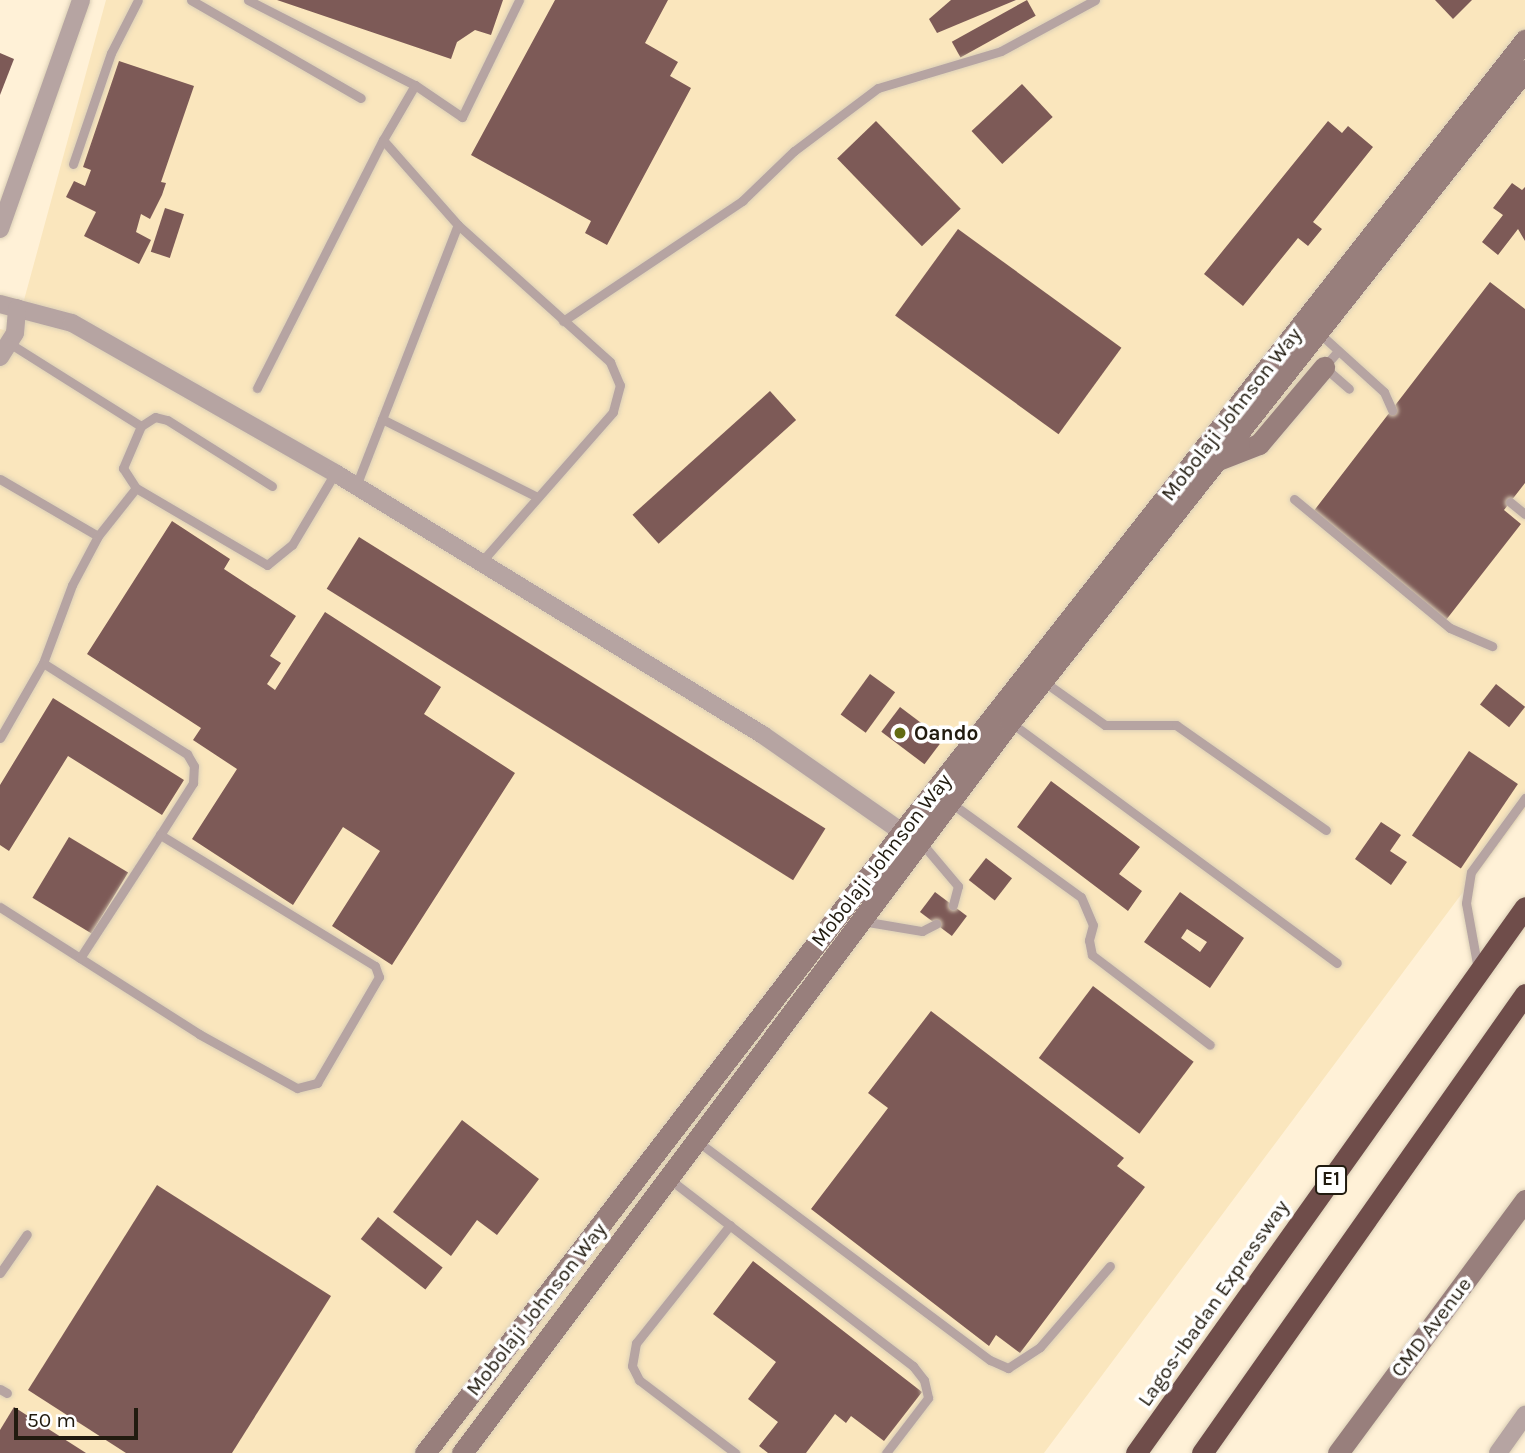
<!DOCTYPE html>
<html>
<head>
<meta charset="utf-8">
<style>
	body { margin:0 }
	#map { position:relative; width:1525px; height:1453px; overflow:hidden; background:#fff1d7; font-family:Karla,sans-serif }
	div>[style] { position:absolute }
	.built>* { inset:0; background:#fae6bd }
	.building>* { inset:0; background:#7d5a57; transform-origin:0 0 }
	.roads { filter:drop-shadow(0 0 2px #dbcfb7) drop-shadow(0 0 2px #dbcfb7) }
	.lane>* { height:9px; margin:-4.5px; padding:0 4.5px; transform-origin:4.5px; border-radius:4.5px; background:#b6a4a2 }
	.street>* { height:18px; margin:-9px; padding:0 9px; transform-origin:9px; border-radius:9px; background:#b6a4a2 }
	.secondary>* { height:21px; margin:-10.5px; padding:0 10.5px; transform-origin:10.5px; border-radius:10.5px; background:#987f7c }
	.highway>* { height:21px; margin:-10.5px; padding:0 10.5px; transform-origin:10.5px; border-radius:10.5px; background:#6f4d4a }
	.dots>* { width:19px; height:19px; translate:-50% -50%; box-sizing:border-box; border:4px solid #fff; border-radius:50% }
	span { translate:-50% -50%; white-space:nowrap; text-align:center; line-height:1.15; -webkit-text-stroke:7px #fff; paint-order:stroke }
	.shield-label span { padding:2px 5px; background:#fff; border:2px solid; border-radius:5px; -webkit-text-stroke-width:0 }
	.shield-label { font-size:19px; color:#211b0f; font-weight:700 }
	.street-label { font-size:21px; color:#211b0f }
	.poi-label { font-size:21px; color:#211b0f; font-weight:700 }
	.left { translate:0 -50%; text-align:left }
	.scale { position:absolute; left:14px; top:1408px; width:124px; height:32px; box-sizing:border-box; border:4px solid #211b0f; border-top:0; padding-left:9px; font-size:21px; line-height:24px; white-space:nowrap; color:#211b0f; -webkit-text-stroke:5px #fff; paint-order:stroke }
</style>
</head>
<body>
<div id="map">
	<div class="built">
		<i style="clip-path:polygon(106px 0,1525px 0,1525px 809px,1044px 1453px,0 1453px,0 329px,15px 333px)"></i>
	</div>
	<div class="building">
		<i style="clip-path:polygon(277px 0,503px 0,491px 35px,475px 30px,457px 42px,451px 59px)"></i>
		<i style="clip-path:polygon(555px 0,668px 0,645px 43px,678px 62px,670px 76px,691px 88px,607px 245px,585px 233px,591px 221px,471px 155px)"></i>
		<i style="clip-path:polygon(951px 0,1016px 0,937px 33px,929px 19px)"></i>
		<i style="left:1027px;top:0;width:18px;height:86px;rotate:61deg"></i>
		<i style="clip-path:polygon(1435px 0,1472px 0,1453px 19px)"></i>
		<i style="clip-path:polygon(0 53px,14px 59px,0 95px)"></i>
		<i style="clip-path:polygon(119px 61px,194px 86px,161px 182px,166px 183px,162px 195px,150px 219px,141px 214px,136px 232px,151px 240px,139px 264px,84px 236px,96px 212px,66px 197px,74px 181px,85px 186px,91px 170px,83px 167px)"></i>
		<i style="left:1022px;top:84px;width:45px;height:69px;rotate:47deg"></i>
		<i style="left:876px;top:121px;width:122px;height:54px;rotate:46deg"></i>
		<i style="clip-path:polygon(1328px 121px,1342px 133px,1348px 126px,1373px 147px,1313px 222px,1322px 229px,1308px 246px,1298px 238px,1243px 306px,1204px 274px)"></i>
		<i style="clip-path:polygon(1512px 183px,1522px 190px,1525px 187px,1525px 241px,1518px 229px,1498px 255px,1482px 242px,1503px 215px,1493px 208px)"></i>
		<i style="left:165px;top:208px;width:20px;height:46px;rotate:18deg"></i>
		<i style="left:958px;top:229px;width:202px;height:107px;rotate:36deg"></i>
		<i style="clip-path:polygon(1490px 282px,1525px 309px,1525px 483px,1504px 510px,1521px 524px,1446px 620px,1313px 512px)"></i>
		<i style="left:770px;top:391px;width:39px;height:185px;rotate:48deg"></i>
		<i style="clip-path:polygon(172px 521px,230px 559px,224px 569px,296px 616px,270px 656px,281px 663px,267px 684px,275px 690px,325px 612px,441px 687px,424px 714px,515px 773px,392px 965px,332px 926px,380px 851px,343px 827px,293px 905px,192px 839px,237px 769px,193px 740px,201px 728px,87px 654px)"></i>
		<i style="left:359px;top:537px;width:550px;height:61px;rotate:32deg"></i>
		<i style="left:870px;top:674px;width:31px;height:50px;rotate:36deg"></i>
		<i style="left:1496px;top:684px;width:37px;height:26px;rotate:38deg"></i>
		<i style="clip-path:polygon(53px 698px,184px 780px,162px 815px,68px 756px,9px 851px,0 845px,0 785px)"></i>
		<i style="left:900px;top:707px;width:54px;height:31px;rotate:37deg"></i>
		<i style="left:1469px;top:751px;width:59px;height:102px;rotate:34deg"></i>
		<i style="clip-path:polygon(1051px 781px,1140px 847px,1119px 874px,1142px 891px,1128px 911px,1017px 827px)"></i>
		<i style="clip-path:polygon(1381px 822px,1401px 835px,1390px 851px,1407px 862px,1391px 885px,1355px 859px)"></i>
		<i style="left:69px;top:837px;width:69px;height:71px;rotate:31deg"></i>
		<i style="left:986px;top:858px;width:33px;height:28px;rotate:38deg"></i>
		<i style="left:935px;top:892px;width:40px;height:25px;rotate:37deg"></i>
		<i style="clip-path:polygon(evenodd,1180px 892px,1244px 938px,1210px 988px,1144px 942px,1180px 892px,1187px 929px,1207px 942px,1200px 952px,1181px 938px,1187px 929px)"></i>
		<i style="left:1093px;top:986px;width:126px;height:90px;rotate:37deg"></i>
		<i style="clip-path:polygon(931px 1011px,1124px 1158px,1117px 1166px,1145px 1187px,1020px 1353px,996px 1335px,989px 1346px,811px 1209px,888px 1108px,868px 1093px)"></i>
		<i style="clip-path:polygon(462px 1120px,539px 1179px,497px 1235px,477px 1220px,451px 1256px,393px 1212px)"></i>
		<i style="clip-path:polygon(157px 1185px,331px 1296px,232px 1453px,126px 1453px,28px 1390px)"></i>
		<i style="left:378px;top:1217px;width:82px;height:28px;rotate:38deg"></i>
		<i style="clip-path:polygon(753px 1261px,922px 1392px,884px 1441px,851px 1416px,846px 1423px,835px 1414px,806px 1453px,768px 1453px,759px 1446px,778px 1422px,748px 1399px,776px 1362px,713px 1314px)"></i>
		<i style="clip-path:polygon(14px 1407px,86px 1453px,0 1453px,0 1430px)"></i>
	</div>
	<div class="roads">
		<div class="lane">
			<i style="left:191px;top:0;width:196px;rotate:30deg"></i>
			<i style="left:248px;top:0;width:187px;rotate:27deg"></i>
			<i style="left:415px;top:85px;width:64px;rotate:120.2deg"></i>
			<i style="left:383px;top:140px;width:113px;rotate:48.6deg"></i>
			<i style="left:415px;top:85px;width:57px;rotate:34.2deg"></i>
			<i style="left:462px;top:117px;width:130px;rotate:-64deg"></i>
			<i style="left:73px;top:164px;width:117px;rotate:-71.1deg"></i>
			<i style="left:111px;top:53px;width:59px;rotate:-63deg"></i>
			<i style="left:563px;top:321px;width:216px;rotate:-33.8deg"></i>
			<i style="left:742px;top:201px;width:72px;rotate:-43.9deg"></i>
			<i style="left:794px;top:151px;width:105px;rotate:-36.9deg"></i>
			<i style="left:878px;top:88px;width:128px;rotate:-16.7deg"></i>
			<i style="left:1001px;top:51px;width:107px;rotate:-28.5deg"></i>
			<i style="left:1319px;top:333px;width:88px;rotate:42.2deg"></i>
			<i style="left:1384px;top:392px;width:20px;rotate:66deg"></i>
			<i style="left:9px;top:343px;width:156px;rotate:32.2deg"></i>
			<i style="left:1338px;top:351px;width:21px;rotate:131deg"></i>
			<i style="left:1324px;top:367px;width:33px;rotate:41deg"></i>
			<i style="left:257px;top:388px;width:278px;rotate:-63.1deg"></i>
			<i style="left:382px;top:419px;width:171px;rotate:26.7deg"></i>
			<i style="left:0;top:479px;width:113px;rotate:30.2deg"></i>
			<i style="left:272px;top:486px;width:124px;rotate:-147.8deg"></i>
			<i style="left:167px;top:420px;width:12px;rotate:-166deg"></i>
			<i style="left:155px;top:417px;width:17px;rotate:147deg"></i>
			<i style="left:141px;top:426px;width:46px;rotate:113.2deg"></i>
			<i style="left:123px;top:468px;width:24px;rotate:57deg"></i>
			<i style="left:136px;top:488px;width:152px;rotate:30.4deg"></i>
			<i style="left:267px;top:565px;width:32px;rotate:-39deg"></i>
			<i style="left:292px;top:545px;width:84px;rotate:-59.2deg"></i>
			<i style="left:356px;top:486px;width:280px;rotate:-68.7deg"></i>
			<i style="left:458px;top:225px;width:205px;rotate:42deg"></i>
			<i style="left:610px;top:362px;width:25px;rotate:67deg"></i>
			<i style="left:620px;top:385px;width:28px;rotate:105deg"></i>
			<i style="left:613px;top:412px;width:200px;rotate:131.3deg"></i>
			<i style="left:1294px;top:499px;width:202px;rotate:39.6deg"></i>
			<i style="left:1450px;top:628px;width:46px;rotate:23.2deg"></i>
			<i style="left:1510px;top:502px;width:19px;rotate:39deg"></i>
			<i style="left:1043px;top:681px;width:76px;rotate:35.4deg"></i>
			<i style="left:1105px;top:725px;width:71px"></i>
			<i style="left:1176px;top:725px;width:183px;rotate:35deg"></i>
			<i style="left:1010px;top:722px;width:406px;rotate:36.4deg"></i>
			<i style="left:0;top:738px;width:86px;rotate:-60.2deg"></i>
			<i style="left:43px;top:663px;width:83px;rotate:-69.6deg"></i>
			<i style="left:72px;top:585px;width:55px;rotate:-62deg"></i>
			<i style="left:98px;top:536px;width:61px;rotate:-51.6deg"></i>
			<i style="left:951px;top:803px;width:160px;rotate:35.9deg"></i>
			<i style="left:1081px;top:897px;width:30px;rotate:67deg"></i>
			<i style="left:1093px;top:925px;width:16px;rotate:105deg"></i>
			<i style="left:1089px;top:940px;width:15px;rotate:79deg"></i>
			<i style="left:1092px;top:955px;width:148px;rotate:37.3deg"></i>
			<i style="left:920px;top:841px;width:59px;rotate:49.8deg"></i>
			<i style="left:958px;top:886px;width:20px;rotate:105deg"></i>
			<i style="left:0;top:907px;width:236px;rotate:32.5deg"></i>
			<i style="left:199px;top:1034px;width:112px;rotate:28.9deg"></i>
			<i style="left:297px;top:1088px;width:21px;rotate:-14deg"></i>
			<i style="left:317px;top:1083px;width:123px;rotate:-59.7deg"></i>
			<i style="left:379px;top:977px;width:12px;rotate:-110deg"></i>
			<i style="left:375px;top:966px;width:252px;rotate:-148.6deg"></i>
			<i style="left:160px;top:835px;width:62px;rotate:-57.6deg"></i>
			<i style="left:193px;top:783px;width:17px;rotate:-87deg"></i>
			<i style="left:194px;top:766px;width:14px;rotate:-120deg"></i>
			<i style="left:187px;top:754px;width:170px;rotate:-147.7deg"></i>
			<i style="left:862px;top:921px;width:61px;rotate:9.5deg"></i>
			<i style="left:922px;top:931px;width:16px;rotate:-27deg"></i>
			<i style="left:80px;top:958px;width:147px;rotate:-57deg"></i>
			<i style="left:1478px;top:969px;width:67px;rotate:-100.3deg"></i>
			<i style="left:1466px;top:903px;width:31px;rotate:-81deg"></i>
			<i style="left:1471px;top:872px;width:92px;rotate:-53.9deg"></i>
			<i style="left:697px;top:1141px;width:366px;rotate:36.8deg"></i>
			<i style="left:990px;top:1360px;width:20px;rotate:24deg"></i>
			<i style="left:1008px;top:1368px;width:38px;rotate:-33deg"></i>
			<i style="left:1040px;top:1347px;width:107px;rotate:-49.2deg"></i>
			<i style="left:668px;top:1178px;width:309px;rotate:37.5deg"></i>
			<i style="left:913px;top:1366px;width:18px;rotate:52deg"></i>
			<i style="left:924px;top:1380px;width:18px;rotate:77deg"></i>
			<i style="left:928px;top:1398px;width:69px;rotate:127.4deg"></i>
			<i style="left:730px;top:1225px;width:151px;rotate:128.5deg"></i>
			<i style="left:636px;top:1343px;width:23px;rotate:100deg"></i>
			<i style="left:632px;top:1366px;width:16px;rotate:63deg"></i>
			<i style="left:639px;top:1380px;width:121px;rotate:37.2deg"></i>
			<i style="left:0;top:1273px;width:47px;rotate:-55.3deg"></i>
			<i style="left:0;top:1389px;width:8px;rotate:30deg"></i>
		</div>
		<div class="street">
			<i style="left:0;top:229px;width:243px;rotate:-70.5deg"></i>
			<i style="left:0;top:304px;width:74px;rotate:14.8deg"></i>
			<i style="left:72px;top:323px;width:303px;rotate:29.7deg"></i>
			<i style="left:335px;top:473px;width:502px;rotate:31.47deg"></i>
			<i style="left:763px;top:735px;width:169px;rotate:34.9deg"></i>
			<i style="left:0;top:357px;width:28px;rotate:-58deg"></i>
			<i style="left:15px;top:333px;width:25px;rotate:-85deg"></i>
			<i style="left:1498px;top:1453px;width:47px;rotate:-54.6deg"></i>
		</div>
		<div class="secondary">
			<i style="left:1218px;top:460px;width:44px;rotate:-21.3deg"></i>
			<i style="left:1259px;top:444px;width:101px;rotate:-49.8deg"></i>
			<i style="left:425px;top:1453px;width:783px;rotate:-52.47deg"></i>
			<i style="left:902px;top:832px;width:1008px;rotate:-51.81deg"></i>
			<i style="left:462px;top:1453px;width:914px;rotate:-53.14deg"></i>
			<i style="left:1010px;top:722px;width:831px;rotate:-51.7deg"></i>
			<i style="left:1338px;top:1453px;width:315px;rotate:-53.5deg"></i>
		</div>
		<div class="highway">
			<i style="left:1136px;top:1453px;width:670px;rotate:-54.53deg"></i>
			<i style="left:1202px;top:1453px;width:561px;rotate:-54.87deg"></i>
		</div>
	</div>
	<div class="dots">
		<i style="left:900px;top:733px;background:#636c12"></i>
	</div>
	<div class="shield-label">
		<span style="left:1331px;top:1180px">E1</span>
	</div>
	<div class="street-label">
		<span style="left:1231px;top:414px;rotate:-52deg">Mobolaji Johnson Way</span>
		<span style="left:881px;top:860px;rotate:-52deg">Mobolaji Johnson Way</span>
		<span style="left:1213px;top:1303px;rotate:-55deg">Lagos-Ibadan Expressway</span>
		<span style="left:536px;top:1309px;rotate:-52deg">Mobolaji Johnson Way</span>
		<span style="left:1431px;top:1327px;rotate:-53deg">CMD Avenue</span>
	</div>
	<div class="poi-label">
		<span class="left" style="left:914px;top:733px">Oando</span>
	</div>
	<div class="scale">50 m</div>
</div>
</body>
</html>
